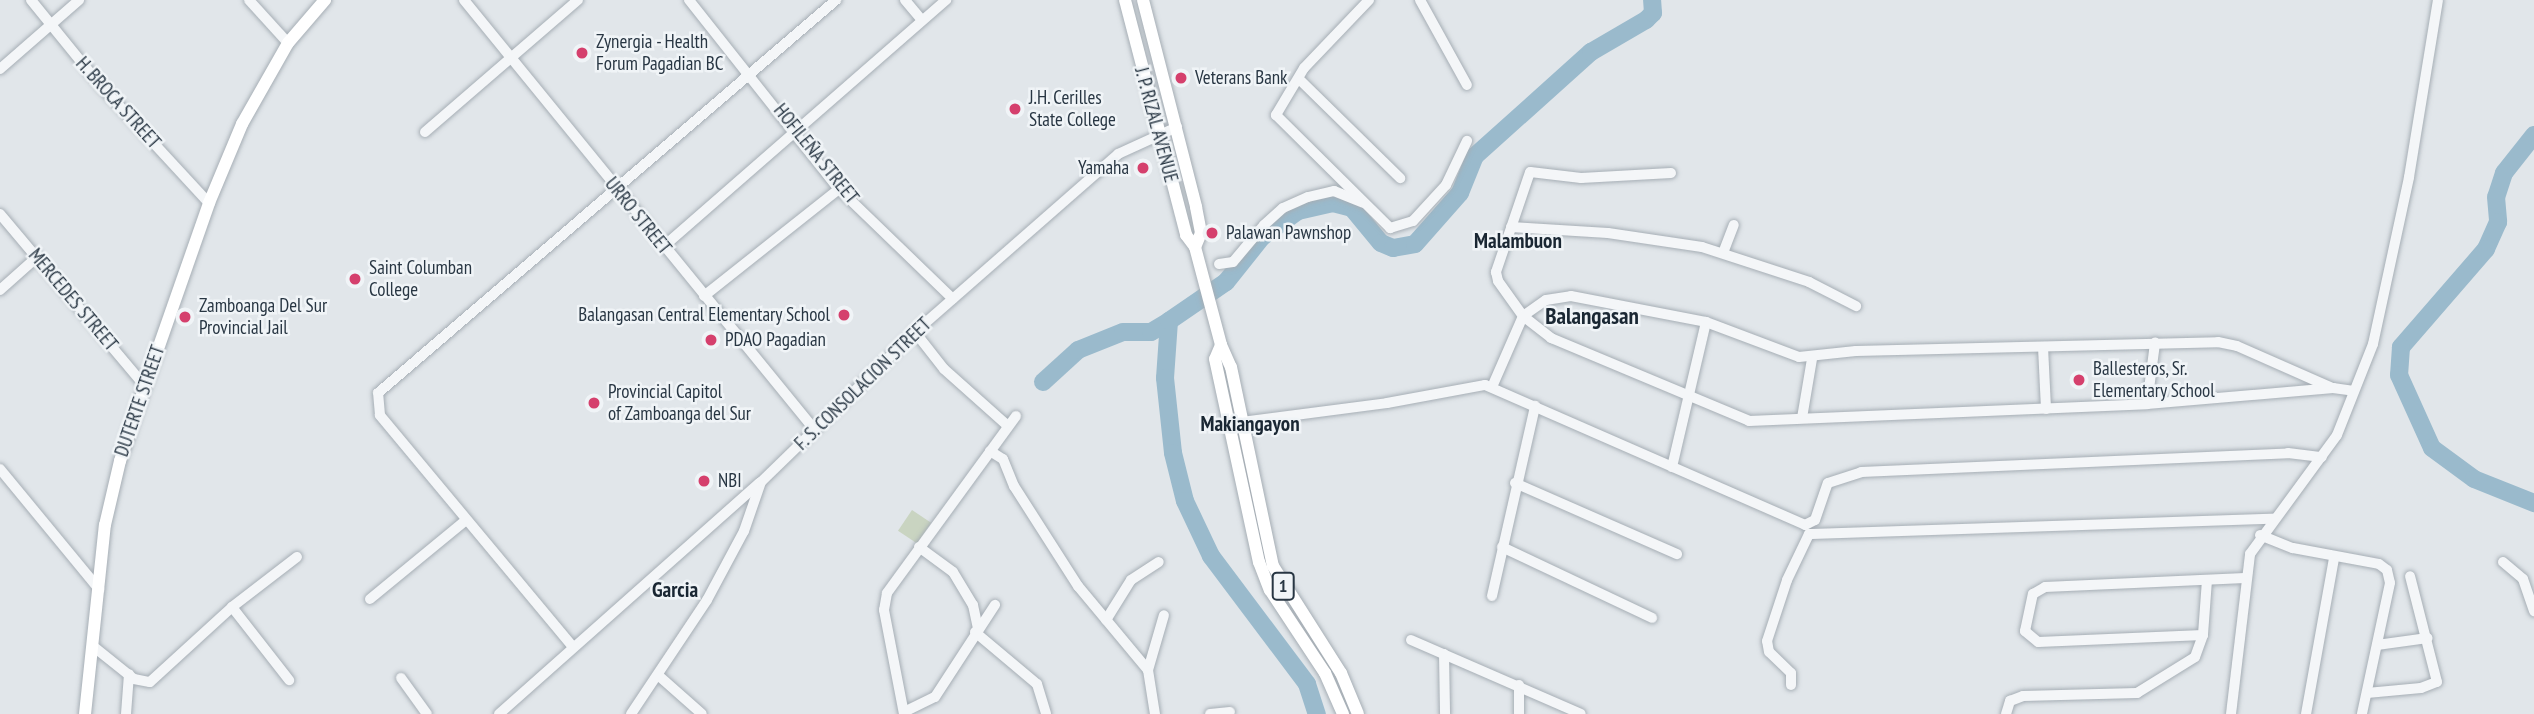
<!DOCTYPE html>
<html>
<head>
<meta charset="utf-8">
<style>
	body { margin:0 }
	#map { position:relative; width:2534px; height:714px; overflow:hidden; background:#e1e6ea; font-family:"PT Sans Narrow",sans-serif }
	div>[style] { position:absolute }
	.green>* { inset:0; background:#c9d4c1; transform-origin:0 0 }
	.river>* { height:18px; margin:-9px; padding:0 9px; transform-origin:9px; border-radius:9px; background:#9abacc }
	.roads { filter:drop-shadow(0 0 2px #a6aeb5) drop-shadow(0 0 2px #a6aeb5) }
	.minor>* { height:10px; margin:-5px; padding:0 5px; transform-origin:5px; border-radius:5px; background:#f4f6f8 }
	.major>* { height:12px; margin:-6px; padding:0 6px; transform-origin:6px; border-radius:6px; background:#fff }
	.dots>* { width:19px; height:19px; translate:-50% -50%; box-sizing:border-box; border:4px solid #f0f4f7; border-radius:50% }
	span { translate:-50% -50%; white-space:nowrap; text-align:center; line-height:1.15; -webkit-text-stroke:5px #f0f4f7; paint-order:stroke }
	.shield-label span { padding:2px 5px; background:#f0f4f7; border:2px solid; border-radius:5px; -webkit-text-stroke-width:0 }
	.shield-label { font-size:18px; color:#283643; font-weight:700 }
	.poi-label { font-size:19px; color:#283643 }
	.left { translate:0 -50%; text-align:left }
	.right { translate:-100% -50%; text-align:right }
	.street-label { font-size:19px; color:#283643 }
	.neighbourhood-label { font-size:21px; color:#1a2733; font-weight:700 }
	.quarter-label { font-size:23px; color:#1a2733; font-weight:700 }
</style>
</head>
<body>
<div id="map">
	<div class="green">
		<i style="left:912px;top:510px;width:23px;height:25px;rotate:34deg"></i>
	</div>
	<div class="river">
		<i style="left:2534px;top:135px;width:48px;rotate:128.3deg"></i>
		<i style="left:2504px;top:173px;width:25px;rotate:108deg"></i>
		<i style="left:2496px;top:197px;width:25px;rotate:85deg"></i>
		<i style="left:2498px;top:222px;width:30px;rotate:114deg"></i>
		<i style="left:2486px;top:249px;width:130px;rotate:130.9deg"></i>
		<i style="left:2401px;top:347px;width:28px;rotate:94deg"></i>
		<i style="left:2399px;top:375px;width:80px;rotate:65.7deg"></i>
		<i style="left:2432px;top:448px;width:52px;rotate:36.4deg"></i>
		<i style="left:2474px;top:479px;width:65px;rotate:21.8deg"></i>
		<i style="left:1169px;top:321px;width:57px;rotate:94deg"></i>
		<i style="left:1165px;top:378px;width:75px;rotate:83.9deg"></i>
		<i style="left:1173px;top:453px;width:49px;rotate:76deg"></i>
		<i style="left:1185px;top:501px;width:61px;rotate:64.7deg"></i>
		<i style="left:1211px;top:556px;width:160px;rotate:53.1deg"></i>
		<i style="left:1307px;top:684px;width:32px;rotate:72deg"></i>
		<i style="left:1043px;top:382px;width:47px;rotate:-42.4deg"></i>
		<i style="left:1078px;top:350px;width:48px;rotate:-21.8deg"></i>
		<i style="left:1123px;top:332px;width:28px"></i>
		<i style="left:1151px;top:332px;width:21px;rotate:-31deg"></i>
		<i style="left:1169px;top:321px;width:69px;rotate:-34.4deg"></i>
		<i style="left:1226px;top:282px;width:58px;rotate:-51.3deg"></i>
		<i style="left:1262px;top:237px;width:44px;rotate:-35.8deg"></i>
		<i style="left:1298px;top:211px;width:36px;rotate:-13deg"></i>
		<i style="left:1333px;top:203px;width:20px;rotate:15deg"></i>
		<i style="left:1352px;top:208px;width:45px;rotate:50.4deg"></i>
		<i style="left:1381px;top:243px;width:13px;rotate:23deg"></i>
		<i style="left:1393px;top:248px;width:22px;rotate:-10deg"></i>
		<i style="left:1415px;top:244px;width:68px;rotate:-48.6deg"></i>
		<i style="left:1460px;top:193px;width:40px;rotate:-68deg"></i>
		<i style="left:1475px;top:156px;width:156px;rotate:-41.9deg"></i>
		<i style="left:1591px;top:52px;width:64px;rotate:-30.2deg"></i>
		<i style="left:1646px;top:20px;width:10px;rotate:-45deg"></i>
		<i style="left:1653px;top:13px;width:13px;rotate:-94deg"></i>
	</div>
	<div class="roads">
		<div class="minor">
			<i style="left:31px;top:0;width:111px;rotate:50.9deg"></i>
			<i style="left:101px;top:86px;width:159px;rotate:47.3deg"></i>
			<i style="left:249px;top:0;width:58px;rotate:47.8deg"></i>
			<i style="left:464px;top:0;width:554px;rotate:50.79deg"></i>
			<i style="left:689px;top:0;width:241px;rotate:51.6deg"></i>
			<i style="left:839px;top:189px;width:158px;rotate:44deg"></i>
			<i style="left:905px;top:0;width:23px;rotate:50deg"></i>
			<i style="left:1369px;top:0;width:94px;rotate:133.7deg"></i>
			<i style="left:1304px;top:68px;width:55px;rotate:120.8deg"></i>
			<i style="left:1276px;top:115px;width:161px;rotate:44.7deg"></i>
			<i style="left:1390px;top:228px;width:24px;rotate:-17deg"></i>
			<i style="left:1413px;top:221px;width:49px;rotate:-47.5deg"></i>
			<i style="left:1446px;top:185px;width:49px;rotate:-64.5deg"></i>
			<i style="left:1420px;top:0;width:97px;rotate:61.1deg"></i>
			<i style="left:0;top:69px;width:105px;rotate:-41.1deg"></i>
			<i style="left:1301px;top:81px;width:139px;rotate:44.4deg"></i>
			<i style="left:425px;top:132px;width:202px;rotate:-40.8deg"></i>
			<i style="left:1671px;top:173px;width:90px;rotate:176.8deg"></i>
			<i style="left:1581px;top:178px;width:51px;rotate:-173.3deg"></i>
			<i style="left:1530px;top:172px;width:106px;rotate:108.8deg"></i>
			<i style="left:1496px;top:272px;width:9px;rotate:77deg"></i>
			<i style="left:1498px;top:281px;width:43px;rotate:54.5deg"></i>
			<i style="left:1523px;top:316px;width:36px;rotate:38deg"></i>
			<i style="left:1551px;top:338px;width:215px;rotate:22.7deg"></i>
			<i style="left:1749px;top:421px;width:398px;rotate:-2.4deg"></i>
			<i style="left:2147px;top:404px;width:187px;rotate:-4.9deg"></i>
			<i style="left:2333px;top:388px;width:21px;rotate:8deg"></i>
			<i style="left:0;top:214px;width:225px;rotate:49.9deg"></i>
			<i style="left:1511px;top:227px;width:97px;rotate:3.5deg"></i>
			<i style="left:1608px;top:233px;width:95px;rotate:8.5deg"></i>
			<i style="left:1702px;top:247px;width:113px;rotate:18.1deg"></i>
			<i style="left:1809px;top:282px;width:53px;rotate:27.1deg"></i>
			<i style="left:663px;top:247px;width:376px;rotate:-41.1deg"></i>
			<i style="left:1723px;top:253px;width:30px;rotate:-69deg"></i>
			<i style="left:1219px;top:264px;width:14px;rotate:-8deg"></i>
			<i style="left:1233px;top:262px;width:48px;rotate:-50deg"></i>
			<i style="left:1264px;top:225px;width:25px;rotate:-42deg"></i>
			<i style="left:1283px;top:208px;width:27px;rotate:-24deg"></i>
			<i style="left:1308px;top:197px;width:27px;rotate:-13deg"></i>
			<i style="left:1334px;top:191px;width:31px;rotate:22deg"></i>
			<i style="left:0;top:290px;width:50px;rotate:-41.7deg"></i>
			<i style="left:704px;top:296px;width:172px;rotate:-38.4deg"></i>
			<i style="left:915px;top:332px;width:47px;rotate:51.9deg"></i>
			<i style="left:944px;top:369px;width:86px;rotate:41.7deg"></i>
			<i style="left:2043px;top:347px;width:62px;rotate:87.2deg"></i>
			<i style="left:1492px;top:387px;width:77px;rotate:-66.4deg"></i>
			<i style="left:1523px;top:316px;width:28px;rotate:-35deg"></i>
			<i style="left:1546px;top:300px;width:25px;rotate:-9deg"></i>
			<i style="left:1571px;top:296px;width:137px;rotate:10.9deg"></i>
			<i style="left:1706px;top:322px;width:99px;rotate:20.6deg"></i>
			<i style="left:1799px;top:357px;width:57px;rotate:-6deg"></i>
			<i style="left:1856px;top:351px;width:362px;rotate:-1.4deg"></i>
			<i style="left:2218px;top:342px;width:19px;rotate:12deg"></i>
			<i style="left:2237px;top:346px;width:102px;rotate:23.8deg"></i>
			<i style="left:2147px;top:404px;width:62px;rotate:-82.5deg"></i>
			<i style="left:1802px;top:418px;width:60px;rotate:-80.4deg"></i>
			<i style="left:1234px;top:423px;width:154px;rotate:-7.4deg"></i>
			<i style="left:1387px;top:403px;width:100px;rotate:-10.4deg"></i>
			<i style="left:1485px;top:385px;width:349px;rotate:23.6deg"></i>
			<i style="left:1805px;top:525px;width:11px;rotate:-27deg"></i>
			<i style="left:1815px;top:520px;width:39px;rotate:-71deg"></i>
			<i style="left:1828px;top:483px;width:35px;rotate:-18deg"></i>
			<i style="left:1861px;top:472px;width:427px;rotate:-2.5deg"></i>
			<i style="left:2288px;top:453px;width:34px;rotate:7deg"></i>
			<i style="left:990px;top:451px;width:15px;rotate:32deg"></i>
			<i style="left:1003px;top:459px;width:29px;rotate:68deg"></i>
			<i style="left:1014px;top:486px;width:119px;rotate:57.4deg"></i>
			<i style="left:1078px;top:586px;width:109px;rotate:50.2deg"></i>
			<i style="left:1148px;top:670px;width:45px;rotate:81deg"></i>
			<i style="left:1672px;top:467px;width:149px;rotate:-76.8deg"></i>
			<i style="left:0;top:469px;width:156px;rotate:50.5deg"></i>
			<i style="left:1515px;top:483px;width:177px;rotate:23.7deg"></i>
			<i style="left:2260px;top:535px;width:35px;rotate:22deg"></i>
			<i style="left:2293px;top:548px;width:87px;rotate:10.5deg"></i>
			<i style="left:2379px;top:564px;width:10px;rotate:37deg"></i>
			<i style="left:2387px;top:570px;width:13px;rotate:77deg"></i>
			<i style="left:2390px;top:583px;width:134px;rotate:102.1deg"></i>
			<i style="left:919px;top:547px;width:42px;rotate:36.3deg"></i>
			<i style="left:953px;top:572px;width:39px;rotate:59deg"></i>
			<i style="left:973px;top:605px;width:24px;rotate:78deg"></i>
			<i style="left:1502px;top:547px;width:166px;rotate:25.3deg"></i>
			<i style="left:2503px;top:562px;width:26px;rotate:40deg"></i>
			<i style="left:2523px;top:579px;width:34px;rotate:71deg"></i>
			<i style="left:2207px;top:580px;width:55px;rotate:94.2deg"></i>
			<i style="left:2203px;top:635px;width:165px;rotate:177.6deg"></i>
			<i style="left:2038px;top:642px;width:17px;rotate:-140deg"></i>
			<i style="left:2025px;top:631px;width:38px;rotate:-78deg"></i>
			<i style="left:2033px;top:594px;width:14px;rotate:-30deg"></i>
			<i style="left:2045px;top:587px;width:200px;rotate:-2.6deg"></i>
			<i style="left:1492px;top:596px;width:195px;rotate:-77.2deg"></i>
			<i style="left:370px;top:599px;width:123px;rotate:-39.4deg"></i>
			<i style="left:232px;top:607px;width:93px;rotate:52deg"></i>
			<i style="left:1106px;top:620px;width:47px;rotate:-58deg"></i>
			<i style="left:1131px;top:580px;width:33px;rotate:-33deg"></i>
			<i style="left:975px;top:632px;width:81px;rotate:40deg"></i>
			<i style="left:1037px;top:684px;width:31px;rotate:73deg"></i>
			<i style="left:1411px;top:640px;width:185px;rotate:23.5deg"></i>
			<i style="left:2377px;top:645px;width:51px;rotate:-7.8deg"></i>
			<i style="left:94px;top:647px;width:51px;rotate:38.7deg"></i>
			<i style="left:134px;top:679px;width:16px;rotate:11deg"></i>
			<i style="left:150px;top:682px;width:111px;rotate:-42.4deg"></i>
			<i style="left:232px;top:607px;width:82px;rotate:-37.6deg"></i>
			<i style="left:573px;top:647px;width:302px;rotate:-129.8deg"></i>
			<i style="left:380px;top:415px;width:22px;rotate:-95deg"></i>
			<i style="left:378px;top:393px;width:604px;rotate:-40.63deg"></i>
			<i style="left:1444px;top:654px;width:60px;rotate:89deg"></i>
			<i style="left:1148px;top:670px;width:57px;rotate:-73.8deg"></i>
			<i style="left:659px;top:676px;width:57px;rotate:41.5deg"></i>
			<i style="left:401px;top:678px;width:44px;rotate:54.2deg"></i>
			<i style="left:1519px;top:685px;width:29px;rotate:90deg"></i>
			<i style="left:1791px;top:685px;width:12px;rotate:-90deg"></i>
			<i style="left:1791px;top:673px;width:30px;rotate:-136deg"></i>
			<i style="left:1769px;top:652px;width:11px;rotate:-100deg"></i>
			<i style="left:1767px;top:641px;width:64px;rotate:-71.8deg"></i>
			<i style="left:1787px;top:580px;width:51px;rotate:-64.4deg"></i>
			<i style="left:1809px;top:534px;width:464px;rotate:-1.9deg"></i>
			<i style="left:2367px;top:693px;width:54px;rotate:-5.3deg"></i>
			<i style="left:2421px;top:688px;width:17px;rotate:-21deg"></i>
			<i style="left:2437px;top:682px;width:109px;rotate:-104.3deg"></i>
			<i style="left:904px;top:712px;width:34px;rotate:-26deg"></i>
			<i style="left:935px;top:697px;width:110px;rotate:-56.9deg"></i>
			<i style="left:126px;top:714px;width:40px;rotate:-85.7deg"></i>
			<i style="left:499px;top:714px;width:348px;rotate:-41.6deg"></i>
			<i style="left:631px;top:714px;width:137px;rotate:-56.3deg"></i>
			<i style="left:707px;top:600px;width:78px;rotate:-61.8deg"></i>
			<i style="left:744px;top:531px;width:52px;rotate:-70.9deg"></i>
			<i style="left:761px;top:482px;width:215px;rotate:-44.2deg"></i>
			<i style="left:915px;top:332px;width:270px;rotate:-41.2deg"></i>
			<i style="left:1118px;top:154px;width:65px;rotate:-24.6deg"></i>
			<i style="left:904px;top:714px;width:106px;rotate:-100.9deg"></i>
			<i style="left:884px;top:610px;width:17px;rotate:-80deg"></i>
			<i style="left:887px;top:593px;width:219px;rotate:-53.9deg"></i>
			<i style="left:1210px;top:714px;width:20px;rotate:-6deg"></i>
			<i style="left:2006px;top:714px;width:14px;rotate:-73deg"></i>
			<i style="left:2010px;top:701px;width:14px;rotate:-21deg"></i>
			<i style="left:2023px;top:696px;width:114px;rotate:-1.5deg"></i>
			<i style="left:2137px;top:693px;width:68px;rotate:-31.8deg"></i>
			<i style="left:2195px;top:657px;width:23px;rotate:-70deg"></i>
			<i style="left:2231px;top:714px;width:161px;rotate:-83.2deg"></i>
			<i style="left:2250px;top:554px;width:147px;rotate:-53.8deg"></i>
			<i style="left:2337px;top:435px;width:98px;rotate:-68.4deg"></i>
			<i style="left:2373px;top:344px;width:171px;rotate:-77.8deg"></i>
			<i style="left:2409px;top:177px;width:179px;rotate:-80.7deg"></i>
			<i style="left:2306px;top:714px;width:158px;rotate:-79.8deg"></i>
		</div>
		<div class="major">
			<i style="left:1125px;top:0;width:243px;rotate:75.4deg"></i>
			<i style="left:1186px;top:235px;width:15px;rotate:53deg"></i>
			<i style="left:1195px;top:247px;width:101px;rotate:75.1deg"></i>
			<i style="left:1221px;top:345px;width:24px;rotate:66deg"></i>
			<i style="left:1231px;top:367px;width:203px;rotate:78.1deg"></i>
			<i style="left:1273px;top:566px;width:127px;rotate:57.6deg"></i>
			<i style="left:1341px;top:673px;width:44px;rotate:67.5deg"></i>
			<i style="left:1143px;top:0;width:214px;rotate:75.6deg"></i>
			<i style="left:1196px;top:207px;width:26px;rotate:79deg"></i>
			<i style="left:1201px;top:233px;width:15px;rotate:113deg"></i>
			<i style="left:1221px;top:345px;width:15px;rotate:113deg"></i>
			<i style="left:1215px;top:359px;width:208px;rotate:77.8deg"></i>
			<i style="left:1259px;top:562px;width:30px;rotate:69deg"></i>
			<i style="left:1270px;top:590px;width:100px;rotate:56.5deg"></i>
			<i style="left:1325px;top:673px;width:45px;rotate:66.3deg"></i>
			<i style="left:85px;top:714px;width:190px;rotate:-84deg"></i>
			<i style="left:105px;top:525px;width:66px;rotate:-76.8deg"></i>
			<i style="left:120px;top:461px;width:79px;rotate:-71.6deg"></i>
			<i style="left:145px;top:386px;width:194px;rotate:-70.7deg"></i>
			<i style="left:209px;top:203px;width:86px;rotate:-67.3deg"></i>
			<i style="left:242px;top:124px;width:93px;rotate:-60.4deg"></i>
			<i style="left:288px;top:43px;width:57px;rotate:-49.3deg"></i>
		</div>
	</div>
	<div class="dots">
		<i style="left:582px;top:53px;background:#d5406d"></i>
		<i style="left:1181px;top:78px;background:#d5406d"></i>
		<i style="left:1015px;top:109px;background:#d5406d"></i>
		<i style="left:1143px;top:168px;background:#d5406d"></i>
		<i style="left:1212px;top:233px;background:#d5406d"></i>
		<i style="left:355px;top:279px;background:#d5406d"></i>
		<i style="left:844px;top:315px;background:#d5406d"></i>
		<i style="left:185px;top:317px;background:#d5406d"></i>
		<i style="left:711px;top:340px;background:#d5406d"></i>
		<i style="left:2079px;top:380px;background:#d5406d"></i>
		<i style="left:594px;top:403px;background:#d5406d"></i>
		<i style="left:704px;top:481px;background:#d5406d"></i>
	</div>
	<div class="shield-label">
		<span style="left:1283px;top:586px">1</span>
	</div>
	<div class="poi-label">
		<span class="left" style="left:596px;top:53px">Zynergia - Health<br>Forum Pagadian BC</span>
		<span class="left" style="left:1195px;top:78px">Veterans Bank</span>
		<span class="left" style="left:1029px;top:109px">J.H. Cerilles<br>State College</span>
		<span class="right" style="left:1129px;top:168px">Yamaha</span>
		<span class="left" style="left:1226px;top:233px">Palawan Pawnshop</span>
		<span class="left" style="left:369px;top:279px">Saint Columban<br>College</span>
		<span class="left" style="left:199px;top:317px">Zamboanga Del Sur<br>Provincial Jail</span>
		<span class="right" style="left:830px;top:315px">Balangasan Central Elementary School</span>
		<span class="left" style="left:725px;top:340px">PDAO Pagadian</span>
		<span class="left" style="left:2093px;top:380px">Ballesteros, Sr.<br>Elementary School</span>
		<span class="left" style="left:608px;top:403px">Provincial Capitol<br>of Zamboanga del Sur</span>
		<span class="left" style="left:718px;top:481px">NBI</span>
	</div>
	<div class="street-label">
		<span style="left:118px;top:103px;rotate:48deg">H. BROCA STREET</span>
		<span style="left:1156px;top:125px;rotate:75deg">J. P. RIZAL AVENUE</span>
		<span style="left:816px;top:154px;rotate:51deg">HOFILEÑA STREET</span>
		<span style="left:638px;top:216px;rotate:51deg">URRO STREET</span>
		<span style="left:73px;top:300px;rotate:50deg">MERCEDES STREET</span>
		<span style="left:863px;top:384px;rotate:-44deg">F. S. CONSOLACION STREET</span>
		<span style="left:140px;top:401px;rotate:-71deg">DUTERTE STREET</span>
	</div>
	<div class="neighbourhood-label">
		<span style="left:1518px;top:241px">Malambuon</span>
		<span style="left:1250px;top:424px">Makiangayon</span>
		<span style="left:675px;top:590px">Garcia</span>
	</div>
	<div class="quarter-label">
		<span style="left:1592px;top:316px">Balangasan</span>
	</div>
</div>
</body>
</html>
